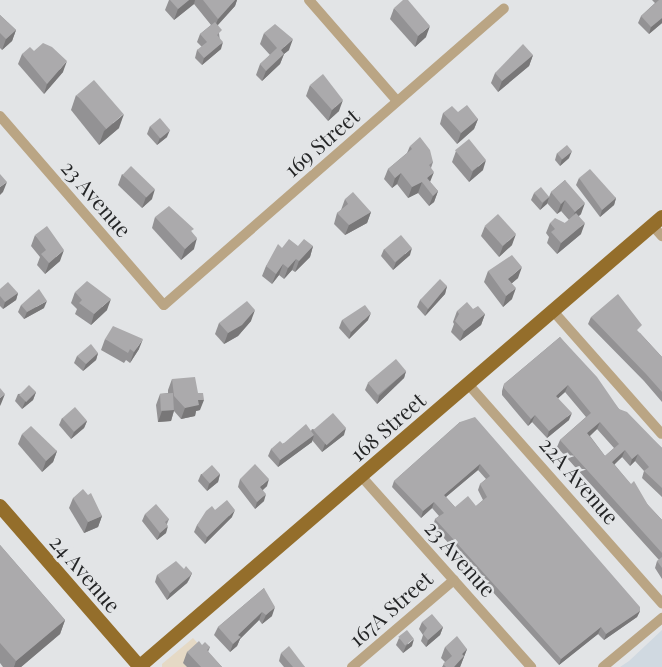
<!DOCTYPE html>
<html>
<head>
<meta charset="utf-8">
<style>
	body { margin:0 }
	#map { position:relative; width:662px; height:667px; overflow:hidden; background:#e2e4e6; font-family:"Playfair Display",serif }
	div>[style] { position:absolute }
	.commercial>* { inset:0; background:#e5d9c5 }
	.built>* { inset:0; background:#d0d9e1 }
	.minor>* { height:10px; margin:-5px; padding:0 5px; transform-origin:5px; border-radius:5px; background:#baa584 }
	.major>* { height:14px; margin:-7px; padding:0 7px; transform-origin:7px; border-radius:7px; background:#946e2b }
	.wall>* { inset:0; background:#939294 }
	.shaded-wall>* { inset:0; background:#787778 }
	.building>* { inset:0; background:#abaaac; transform-origin:0 0 }
	span { translate:-50% -50%; white-space:nowrap; text-align:center; line-height:1.15; -webkit-text-stroke:5px #e2e4e6; paint-order:stroke }
	.street-label { font-size:21px; color:#242526 }
</style>
</head>
<body>
<div id="map">
	<div class="commercial">
		<i style="clip-path:polygon(193px 638px,219px 667px,162px 667px,162px 664px)"></i>
	</div>
	<div class="built">
		<i style="clip-path:polygon(662px 630px,662px 667px,620px 667px,629px 661px)"></i>
	</div>
	<div class="minor">
		<i style="left:309px;top:0;width:134px;rotate:48.9deg"></i>
		<i style="left:0;top:116px;width:250px;rotate:49.1deg"></i>
		<i style="left:164px;top:305px;width:451px;rotate:-41.1deg"></i>
		<i style="left:652px;top:225px;width:15px;rotate:48deg"></i>
		<i style="left:553px;top:311px;width:164px;rotate:48.5deg"></i>
		<i style="left:468px;top:384px;width:293px;rotate:48.5deg"></i>
		<i style="left:361px;top:476px;width:256px;rotate:48.3deg"></i>
		<i style="left:352px;top:667px;width:134px;rotate:-40.5deg"></i>
		<i style="left:603px;top:667px;width:77px;rotate:-39.7deg"></i>
	</div>
	<div class="major">
		<i style="left:0;top:506px;width:213px;rotate:49deg"></i>
		<i style="left:139px;top:667px;width:690px;rotate:-40.71deg"></i>
	</div>
	<div class="wall">
		<i style="clip-path:polygon(169px 0,237px 0,235px 6px,218px 25px,221px 49px,202px 65px,195px 58px,197px 50px,202px 47px,197px 42px,200px 34px,211px 25px,194px 4px,174px 20px,165px 10px)"></i>
		<i style="clip-path:polygon(652px 0,662px 0,662px 23px,649px 34px,638px 23px,641px 16px,655px 3px)"></i>
		<i style="clip-path:polygon(394px 8px,426px 37px,415px 47px,390px 19px)"></i>
		<i style="clip-path:polygon(0 15px,16px 30px,12px 41px,2px 50px,0 48px)"></i>
		<i style="clip-path:polygon(264px 33px,289px 50px,284px 54px,280px 64px,262px 81px,256px 75px,260px 64px,270px 55px,260px 44px)"></i>
		<i style="clip-path:polygon(34px 51px,63px 72px,44px 94px,18px 64px,22px 54px)"></i>
		<i style="clip-path:polygon(533px 55px,529px 66px,498px 92px,491px 83px,495px 73px)"></i>
		<i style="clip-path:polygon(310px 85px,339px 111px,328px 121px,306px 96px)"></i>
		<i style="clip-path:polygon(76px 95px,119px 128px,99px 145px,71px 110px)"></i>
		<i style="clip-path:polygon(458px 112px,478px 119px,474px 129px,457px 144px,440px 124px,443px 113px)"></i>
		<i style="clip-path:polygon(150px 126px,167px 137px,157px 145px,147px 134px)"></i>
		<i style="clip-path:polygon(410px 146px,433px 162px,431px 168px,430px 182px,438px 191px,434px 202px,429px 206px,418px 193px,408px 198px,397px 184px,392px 188px,384px 179px,388px 169px,407px 153px)"></i>
		<i style="clip-path:polygon(456px 151px,483px 170px,469px 182px,452px 162px)"></i>
		<i style="clip-path:polygon(557px 153px,569px 158px,560px 166px,555px 160px)"></i>
		<i style="clip-path:polygon(122px 174px,152px 199px,142px 208px,118px 185px)"></i>
		<i style="clip-path:polygon(579px 178px,616px 198px,614px 205px,600px 217px,576px 185px)"></i>
		<i style="clip-path:polygon(565px 180px,581px 214px,579px 216px,581px 234px,557px 254px,547px 243px,549px 237px,546px 233px,550px 223px,565px 223px,569px 220px,561px 211px,557px 214px,547px 203px,540px 210px,531px 200px,534px 193px,549px 197px,551px 192px)"></i>
		<i style="clip-path:polygon(345px 199px,371px 212px,367px 223px,345px 235px,334px 224px,337px 213px,341px 210px)"></i>
		<i style="clip-path:polygon(155px 217px,192px 232px,194px 249px,181px 260px,152px 228px)"></i>
		<i style="clip-path:polygon(485px 226px,512px 245px,499px 257px,481px 236px)"></i>
		<i style="clip-path:polygon(35px 235px,60px 261px,45px 274px,37px 265px,40px 257px,31px 246px)"></i>
		<i style="clip-path:polygon(298px 246px,313px 246px,310px 257px,295px 272px,292px 270px,284px 279px,279px 275px,272px 284px,262px 276px,266px 266px,282px 248px)"></i>
		<i style="clip-path:polygon(384px 249px,410px 255px,393px 270px,381px 256px)"></i>
		<i style="clip-path:polygon(488px 271px,518px 278px,512px 283px,512px 299px,503px 307px,484px 282px)"></i>
		<i style="clip-path:polygon(447px 286px,445px 294px,425px 316px,417px 307px,420px 300px)"></i>
		<i style="clip-path:polygon(0 289px,18px 293px,16px 300px,3px 309px,0 306px)"></i>
		<i style="clip-path:polygon(75px 292px,107px 310px,91px 325px,75px 314px,77px 309px,71px 303px)"></i>
		<i style="clip-path:polygon(21px 305px,44px 308px,24px 319px,18px 312px)"></i>
		<i style="clip-path:polygon(457px 311px,485px 314px,481px 325px,460px 341px,451px 332px,454px 324px,453px 322px)"></i>
		<i style="clip-path:polygon(591px 317px,640px 333px,662px 357px,662px 402px,644px 381px,588px 324px)"></i>
		<i style="clip-path:polygon(342px 320px,368px 320px,349px 339px,339px 328px)"></i>
		<i style="clip-path:polygon(251px 321px,238px 336px,224px 344px,215px 334px,219px 323px)"></i>
		<i style="clip-path:polygon(evenodd,560px 337px,619px 409px,662px 448px,662px 497px,642px 478px,644px 471px,635px 461px,630px 466px,622px 457px,614px 464px,648px 505px,662px 520px,662px 579px,655px 568px,657px 561px,659px 560px,557px 447px,560px 440px,586px 417px,565px 392px,558px 398px,569px 420px,547px 438px,532px 422px,528px 426px,502px 395px,502px 391px,504px 384px,560px 337px,597px 429px,614px 448px,605px 456px,590px 436px,597px 429px)"></i>
		<i style="clip-path:polygon(105px 339px,139px 349px,130px 363px,126px 360px,124px 363px,101px 350px)"></i>
		<i style="clip-path:polygon(98px 353px,96px 360px,83px 371px,74px 363px,77px 356px)"></i>
		<i style="clip-path:polygon(406px 371px,404px 378px,377px 404px,365px 390px,368px 383px)"></i>
		<i style="clip-path:polygon(172px 379px,200px 410px,196px 411px,195px 416px,181px 419px,174px 411px,171px 421px,158px 422px,156px 405px,160px 394px,168px 393px,168px 390px)"></i>
		<i style="clip-path:polygon(36px 392px,33px 400px,22px 409px,15px 401px,18px 394px)"></i>
		<i style="clip-path:polygon(62px 418px,87px 421px,84px 428px,71px 439px,59px 425px)"></i>
		<i style="clip-path:polygon(evenodd,460px 422px,640px 611px,637px 617px,604px 640px,598px 634px,559px 665px,433px 526px,435px 519px,439px 516px,432px 508px,421px 518px,392px 487px,394px 481px,460px 422px,478px 470px,486px 479px,480px 484px,478px 490px,483px 500px,476px 506px,455px 507px,446px 497px,478px 470px)"></i>
		<i style="clip-path:polygon(312px 429px,344px 435px,322px 452px,312px 440px,312px 442px,278px 467px,268px 456px,271px 449px,311px 431px)"></i>
		<i style="clip-path:polygon(22px 434px,57px 451px,53px 462px,42px 472px,18px 444px)"></i>
		<i style="clip-path:polygon(201px 474px,220px 474px,218px 482px,207px 491px,198px 481px)"></i>
		<i style="clip-path:polygon(240px 479px,267px 486px,263px 490px,264px 501px,255px 509px,238px 487px)"></i>
		<i style="clip-path:polygon(88px 495px,102px 516px,98px 527px,84px 533px,69px 508px,73px 498px)"></i>
		<i style="clip-path:polygon(215px 510px,232px 517px,205px 544px,194px 532px,197px 525px)"></i>
		<i style="clip-path:polygon(145px 514px,169px 519px,167px 524px,166px 533px,157px 540px,142px 521px)"></i>
		<i style="clip-path:polygon(0 545px,65px 620px,60px 634px,21px 667px,3px 667px,0 663px)"></i>
		<i style="clip-path:polygon(184px 569px,192px 573px,189px 580px,187px 583px,167px 600px,155px 582px,157px 575px)"></i>
		<i style="clip-path:polygon(264px 588px,272px 616px,262px 624px,259px 620px,240px 639px,237px 646px,230px 652px,214px 635px,218px 627px)"></i>
		<i style="clip-path:polygon(422px 622px,443px 627px,440px 635px,426px 647px,421px 641px,423px 635px,419px 629px)"></i>
		<i style="clip-path:polygon(399px 638px,412px 646px,403px 653px,396px 645px)"></i>
		<i style="clip-path:polygon(202px 645px,210px 647px,208px 652px,222px 667px,187px 667px,183px 663px,187px 652px)"></i>
		<i style="clip-path:polygon(445px 647px,467px 649px,460px 667px,442px 667px,445px 662px,441px 658px)"></i>
		<i style="clip-path:polygon(281px 653px,305px 667px,284px 667px,279px 661px)"></i>
	</div>
	<div class="shaded-wall">
		<i style="clip-path:polygon(189px 0,195px 0,194px 4px,174px 20px,178px 9px)"></i>
		<i style="clip-path:polygon(235px 0,237px 0,235px 6px,214px 29px,218px 19px)"></i>
		<i style="clip-path:polygon(662px 18px,662px 23px,649px 34px,651px 27px)"></i>
		<i style="clip-path:polygon(430px 26px,426px 37px,415px 47px,418px 36px)"></i>
		<i style="clip-path:polygon(16px 30px,12px 41px,2px 50px,6px 39px)"></i>
		<i style="clip-path:polygon(293px 39px,289px 50px,284px 54px,280px 64px,262px 81px,266px 71px,281px 50px)"></i>
		<i style="clip-path:polygon(223px 42px,221px 49px,202px 65px,204px 58px)"></i>
		<i style="clip-path:polygon(533px 55px,529px 66px,498px 92px,502px 81px)"></i>
		<i style="clip-path:polygon(67px 61px,63px 72px,44px 94px,47px 84px)"></i>
		<i style="clip-path:polygon(343px 100px,339px 111px,328px 121px,332px 110px)"></i>
		<i style="clip-path:polygon(124px 114px,119px 128px,99px 145px,104px 131px)"></i>
		<i style="clip-path:polygon(478px 119px,474px 129px,457px 144px,461px 133px)"></i>
		<i style="clip-path:polygon(170px 130px,167px 137px,157px 145px,160px 138px)"></i>
		<i style="clip-path:polygon(572px 151px,569px 158px,560px 166px,562px 159px)"></i>
		<i style="clip-path:polygon(486px 160px,483px 170px,469px 182px,473px 171px)"></i>
		<i style="clip-path:polygon(434px 172px,430px 182px,427px 178px)"></i>
		<i style="clip-path:polygon(401px 173px,397px 184px,392px 188px,395px 178px)"></i>
		<i style="clip-path:polygon(7px 182px,3px 192px,0 195px,0 187px)"></i>
		<i style="clip-path:polygon(422px 182px,418px 193px,408px 198px,412px 187px)"></i>
		<i style="clip-path:polygon(155px 189px,152px 199px,142px 208px,146px 197px)"></i>
		<i style="clip-path:polygon(438px 191px,434px 202px,429px 206px,433px 196px)"></i>
		<i style="clip-path:polygon(549px 197px,547px 204px,540px 210px,543px 203px)"></i>
		<i style="clip-path:polygon(616px 198px,614px 205px,600px 217px,602px 210px)"></i>
		<i style="clip-path:polygon(565px 200px,561px 211px,557px 214px,561px 204px)"></i>
		<i style="clip-path:polygon(585px 203px,581px 214px,571px 222px,575px 212px)"></i>
		<i style="clip-path:polygon(371px 212px,367px 223px,345px 235px,349px 225px)"></i>
		<i style="clip-path:polygon(585px 223px,581px 234px,557px 254px,561px 243px)"></i>
		<i style="clip-path:polygon(516px 234px,512px 245px,499px 257px,503px 246px)"></i>
		<i style="clip-path:polygon(197px 238px,194px 249px,181px 260px,185px 249px)"></i>
		<i style="clip-path:polygon(313px 246px,310px 257px,295px 272px,299px 261px)"></i>
		<i style="clip-path:polygon(412px 248px,410px 255px,393px 270px,396px 262px)"></i>
		<i style="clip-path:polygon(64px 250px,60px 261px,45px 274px,49px 263px)"></i>
		<i style="clip-path:polygon(296px 259px,292px 270px,284px 279px,288px 268px)"></i>
		<i style="clip-path:polygon(283px 264px,279px 275px,272px 284px,276px 274px)"></i>
		<i style="clip-path:polygon(522px 267px,518px 278px,504px 290px,508px 279px)"></i>
		<i style="clip-path:polygon(447px 286px,445px 294px,425px 316px,428px 309px)"></i>
		<i style="clip-path:polygon(516px 288px,512px 299px,503px 307px,506px 296px)"></i>
		<i style="clip-path:polygon(18px 293px,16px 300px,3px 309px,5px 302px)"></i>
		<i style="clip-path:polygon(111px 299px,107px 310px,91px 325px,94px 314px)"></i>
		<i style="clip-path:polygon(47px 301px,44px 308px,24px 319px,27px 312px)"></i>
		<i style="clip-path:polygon(255px 310px,251px 321px,238px 336px,224px 344px,228px 333px)"></i>
		<i style="clip-path:polygon(371px 313px,368px 320px,349px 339px,351px 332px)"></i>
		<i style="clip-path:polygon(485px 314px,481px 325px,460px 341px,464px 331px)"></i>
		<i style="clip-path:polygon(143px 339px,139px 349px,130px 363px,134px 352px)"></i>
		<i style="clip-path:polygon(98px 353px,96px 360px,83px 371px,86px 364px)"></i>
		<i style="clip-path:polygon(406px 371px,404px 378px,377px 404px,379px 396px)"></i>
		<i style="clip-path:polygon(568px 385px,565px 392px,553px 403px,556px 396px)"></i>
		<i style="clip-path:polygon(36px 392px,33px 400px,22px 409px,25px 402px)"></i>
		<i style="clip-path:polygon(5px 394px,1px 404px,0 406px,0 398px)"></i>
		<i style="clip-path:polygon(198px 400px,204px 400px,200px 410px,196px 411px,195px 416px,181px 419px,185px 408px)"></i>
		<i style="clip-path:polygon(174px 410px,171px 421px,158px 422px,162px 411px)"></i>
		<i style="clip-path:polygon(572px 413px,569px 420px,547px 438px,549px 431px)"></i>
		<i style="clip-path:polygon(535px 415px,532px 422px,528px 426px,531px 419px)"></i>
		<i style="clip-path:polygon(87px 421px,84px 428px,71px 439px,74px 432px)"></i>
		<i style="clip-path:polygon(600px 422px,597px 429px,585px 440px,587px 433px)"></i>
		<i style="clip-path:polygon(346px 428px,344px 435px,322px 452px,325px 444px)"></i>
		<i style="clip-path:polygon(314px 435px,312px 442px,278px 467px,280px 460px)"></i>
		<i style="clip-path:polygon(625px 450px,622px 457px,610px 469px,612px 462px)"></i>
		<i style="clip-path:polygon(57px 451px,53px 462px,42px 472px,46px 461px)"></i>
		<i style="clip-path:polygon(638px 454px,635px 461px,630px 466px,632px 459px)"></i>
		<i style="clip-path:polygon(480px 464px,478px 470px,441px 501px,444px 495px)"></i>
		<i style="clip-path:polygon(220px 474px,218px 482px,207px 491px,209px 484px)"></i>
		<i style="clip-path:polygon(269px 479px,267px 486px,258px 494px,260px 487px)"></i>
		<i style="clip-path:polygon(266px 494px,264px 501px,255px 509px,257px 502px)"></i>
		<i style="clip-path:polygon(434px 502px,432px 508px,421px 518px,423px 511px)"></i>
		<i style="clip-path:polygon(235px 510px,232px 517px,205px 544px,207px 537px)"></i>
		<i style="clip-path:polygon(102px 516px,98px 527px,84px 533px,88px 522px)"></i>
		<i style="clip-path:polygon(168px 526px,166px 533px,157px 540px,160px 533px)"></i>
		<i style="clip-path:polygon(192px 573px,187px 583px,167px 600px,170px 593px)"></i>
		<i style="clip-path:polygon(275px 607px,272px 616px,262px 624px,266px 615px)"></i>
		<i style="clip-path:polygon(640px 611px,637px 617px,604px 640px,606px 634px)"></i>
		<i style="clip-path:polygon(262px 612px,259px 620px,240px 639px,237px 646px,230px 652px,233px 644px,238px 635px)"></i>
		<i style="clip-path:polygon(65px 620px,60px 634px,21px 667px,14px 667px,16px 661px)"></i>
		<i style="clip-path:polygon(443px 627px,440px 635px,426px 647px,428px 640px)"></i>
		<i style="clip-path:polygon(601px 627px,598px 634px,559px 665px,561px 659px)"></i>
		<i style="clip-path:polygon(414px 639px,412px 646px,403px 653px,406px 646px)"></i>
		<i style="clip-path:polygon(467px 649px,460px 667px,454px 667px,462px 654px)"></i>
	</div>
	<div class="building">
		<i style="clip-path:polygon(170px 0,189px 0,178px 9px)"></i>
		<i style="clip-path:polygon(203px 0,235px 0,218px 19px)"></i>
		<i style="clip-path:polygon(403px 0,408px 0,430px 26px,418px 36px,394px 8px)"></i>
		<i style="clip-path:polygon(659px 0,662px 0,662px 18px,651px 27px,641px 16px)"></i>
		<i style="clip-path:polygon(0 15px,16px 30px,6px 39px,0 33px)"></i>
		<i style="clip-path:polygon(215px 22px,222px 30px,217px 35px,223px 42px,204px 58px,197px 50px,207px 42px,200px 34px)"></i>
		<i style="clip-path:polygon(275px 24px,293px 39px,281px 50px,284px 54px,266px 71px,260px 64px,277px 48px,264px 33px)"></i>
		<i style="clip-path:polygon(43px 43px,52px 47px,67px 61px,47px 84px,22px 54px,30px 47px,34px 51px)"></i>
		<i style="clip-path:polygon(523px 44px,533px 55px,502px 81px,495px 73px)"></i>
		<i style="clip-path:polygon(323px 74px,343px 100px,332px 110px,310px 85px)"></i>
		<i style="left:94px;top:80px;width:45px;height:23px;rotate:49deg"></i>
		<i style="clip-path:polygon(467px 105px,478px 119px,461px 133px,443px 113px,452px 106px,458px 112px)"></i>
		<i style="left:160px;top:118px;width:16px;height:13px;rotate:50deg"></i>
		<i style="clip-path:polygon(420px 137px,430px 150px,433px 162px,429px 165px,434px 172px,427px 178px,438px 191px,433px 196px,422px 182px,412px 187px,401px 173px,395px 178px,388px 169px,412px 149px,410px 146px)"></i>
		<i style="left:469px;top:139px;width:27px;height:18px;rotate:51deg"></i>
		<i style="left:567px;top:145px;width:8px;height:13px;rotate:50deg"></i>
		<i style="left:131px;top:166px;width:33px;height:12px;rotate:44deg"></i>
		<i style="clip-path:polygon(590px 169px,616px 198px,602px 210px,579px 178px)"></i>
		<i style="clip-path:polygon(0 174px,7px 182px,0 187px)"></i>
		<i style="clip-path:polygon(565px 180px,585px 203px,575px 212px,565px 200px,561px 204px,551px 192px)"></i>
		<i style="left:541px;top:187px;width:13px;height:9px;rotate:51deg"></i>
		<i style="clip-path:polygon(353px 192px,371px 212px,349px 225px,337px 213px,348px 204px,345px 199px)"></i>
		<i style="clip-path:polygon(169px 206px,194px 229px,191px 231px,197px 238px,185px 249px,155px 217px)"></i>
		<i style="clip-path:polygon(576px 213px,585px 223px,561px 243px,551px 232px,555px 229px,550px 223px,555px 218px,565px 223px)"></i>
		<i style="left:498px;top:214px;width:27px;height:18px;rotate:48deg"></i>
		<i style="clip-path:polygon(47px 226px,64px 250px,49px 263px,41px 254px,46px 250px,35px 235px)"></i>
		<i style="left:401px;top:235px;width:17px;height:22px;rotate:50deg"></i>
		<i style="clip-path:polygon(289px 239px,298px 246px,304px 239px,313px 246px,299px 261px,296px 259px,288px 268px,283px 264px,276px 274px,266px 266px,278px 244px,282px 248px)"></i>
		<i style="clip-path:polygon(512px 255px,522px 267px,508px 279px,516px 288px,506px 296px,488px 271px)"></i>
		<i style="clip-path:polygon(440px 279px,447px 286px,428px 309px,420px 300px)"></i>
		<i style="clip-path:polygon(87px 281px,111px 299px,94px 314px,79px 303px,82px 300px,75px 292px)"></i>
		<i style="clip-path:polygon(8px 282px,18px 293px,5px 302px,0 296px,0 289px)"></i>
		<i style="clip-path:polygon(39px 289px,47px 301px,27px 312px,21px 305px)"></i>
		<i style="clip-path:polygon(618px 294px,642px 325px,637px 330px,662px 357px,662px 392px,646px 374px,591px 317px)"></i>
		<i style="clip-path:polygon(247px 301px,255px 310px,242px 325px,228px 333px,219px 323px)"></i>
		<i style="clip-path:polygon(467px 302px,473px 309px,478px 306px,485px 314px,464px 331px,455px 321px,459px 314px,457px 311px)"></i>
		<i style="clip-path:polygon(365px 305px,371px 313px,351px 332px,342px 320px)"></i>
		<i style="clip-path:polygon(113px 326px,143px 339px,134px 352px,130px 349px,128px 353px,105px 339px)"></i>
		<i style="clip-path:polygon(evenodd,560px 337px,597px 377px,619px 409px,627px 412px,662px 448px,662px 488px,644px 471px,649px 467px,638px 454px,632px 459px,625px 450px,612px 462px,631px 484px,634px 481px,648px 505px,662px 520px,662px 553px,560px 440px,591px 413px,568px 385px,556px 396px,572px 413px,549px 431px,535px 415px,531px 419px,504px 388px,504px 384px,560px 337px,600px 422px,619px 444px,605px 456px,587px 433px,600px 422px)"></i>
		<i style="clip-path:polygon(91px 344px,98px 353px,86px 364px,77px 356px)"></i>
		<i style="left:396px;top:359px;width:16px;height:37px;rotate:50deg"></i>
		<i style="clip-path:polygon(195px 377px,198px 393px,203px 393px,204px 400px,198px 400px,199px 405px,185px 408px,174px 396px,172px 379px)"></i>
		<i style="left:29px;top:385px;width:10px;height:14px;rotate:45deg"></i>
		<i style="clip-path:polygon(0 388px,5px 394px,0 398px)"></i>
		<i style="left:173px;top:393px;width:17px;height:13px;rotate:87deg"></i>
		<i style="left:75px;top:407px;width:18px;height:17px;rotate:49deg"></i>
		<i style="left:333px;top:413px;width:20px;height:26px;rotate:49deg"></i>
		<i style="clip-path:polygon(evenodd,475px 417px,640px 607px,640px 611px,606px 634px,601px 627px,561px 659px,435px 519px,444px 513px,434px 502px,423px 511px,394px 481px,460px 422px,475px 417px,480px 464px,490px 476px,480px 484px,487px 497px,476px 506px,468px 496px,455px 507px,444px 495px,480px 464px)"></i>
		<i style="clip-path:polygon(306px 424px,314px 435px,280px 460px,271px 449px,280px 441px,283px 444px)"></i>
		<i style="clip-path:polygon(31px 426px,57px 451px,46px 461px,22px 434px)"></i>
		<i style="clip-path:polygon(255px 464px,269px 479px,260px 487px,266px 494px,257px 502px,240px 479px)"></i>
		<i style="left:212px;top:465px;width:12px;height:14px;rotate:48deg"></i>
		<i style="clip-path:polygon(83px 489px,88px 495px,91px 493px,102px 516px,88px 522px,73px 498px)"></i>
		<i style="clip-path:polygon(227px 500px,235px 510px,207px 537px,197px 525px,206px 511px,212px 506px,215px 510px)"></i>
		<i style="clip-path:polygon(156px 504px,169px 519px,165px 522px,168px 526px,160px 533px,145px 514px)"></i>
		<i style="clip-path:polygon(0 545px,65px 620px,16px 661px,0 643px)"></i>
		<i style="clip-path:polygon(662px 557px,662px 568px,657px 561px)"></i>
		<i style="clip-path:polygon(176px 561px,184px 569px,186px 566px,192px 573px,190px 576px,170px 593px,157px 575px)"></i>
		<i style="clip-path:polygon(264px 588px,275px 607px,266px 615px,262px 612px,238px 635px,241px 637px,233px 644px,218px 627px)"></i>
		<i style="clip-path:polygon(432px 614px,443px 627px,428px 640px,423px 634px,427px 628px,422px 622px)"></i>
		<i style="left:407px;top:630px;width:11px;height:11px;rotate:52deg"></i>
		<i style="clip-path:polygon(457px 636px,467px 649px,462px 654px,464px 656px,454px 667px,446px 667px,443px 664px,452px 656px,445px 647px)"></i>
		<i style="clip-path:polygon(199px 641px,202px 645px,205px 642px,210px 647px,207px 650px,222px 667px,201px 667px,187px 652px)"></i>
		<i style="clip-path:polygon(289px 646px,305px 667px,293px 667px,281px 653px)"></i>
	</div>
	<div class="street-label">
		<span style="left:321px;top:142px;rotate:-41deg">169 Street</span>
		<span style="left:97px;top:198px;rotate:49deg">23 Avenue</span>
		<span style="left:387px;top:426px;rotate:-41deg">168 Street</span>
		<span style="left:580px;top:480px;rotate:49deg">22A Avenue</span>
		<span style="left:461px;top:558px;rotate:48deg">23 Avenue</span>
		<span style="left:86px;top:573px;rotate:49deg">24 Avenue</span>
		<span style="left:390px;top:608px;rotate:-41deg">167A Street</span>
	</div>
</div>
</body>
</html>
